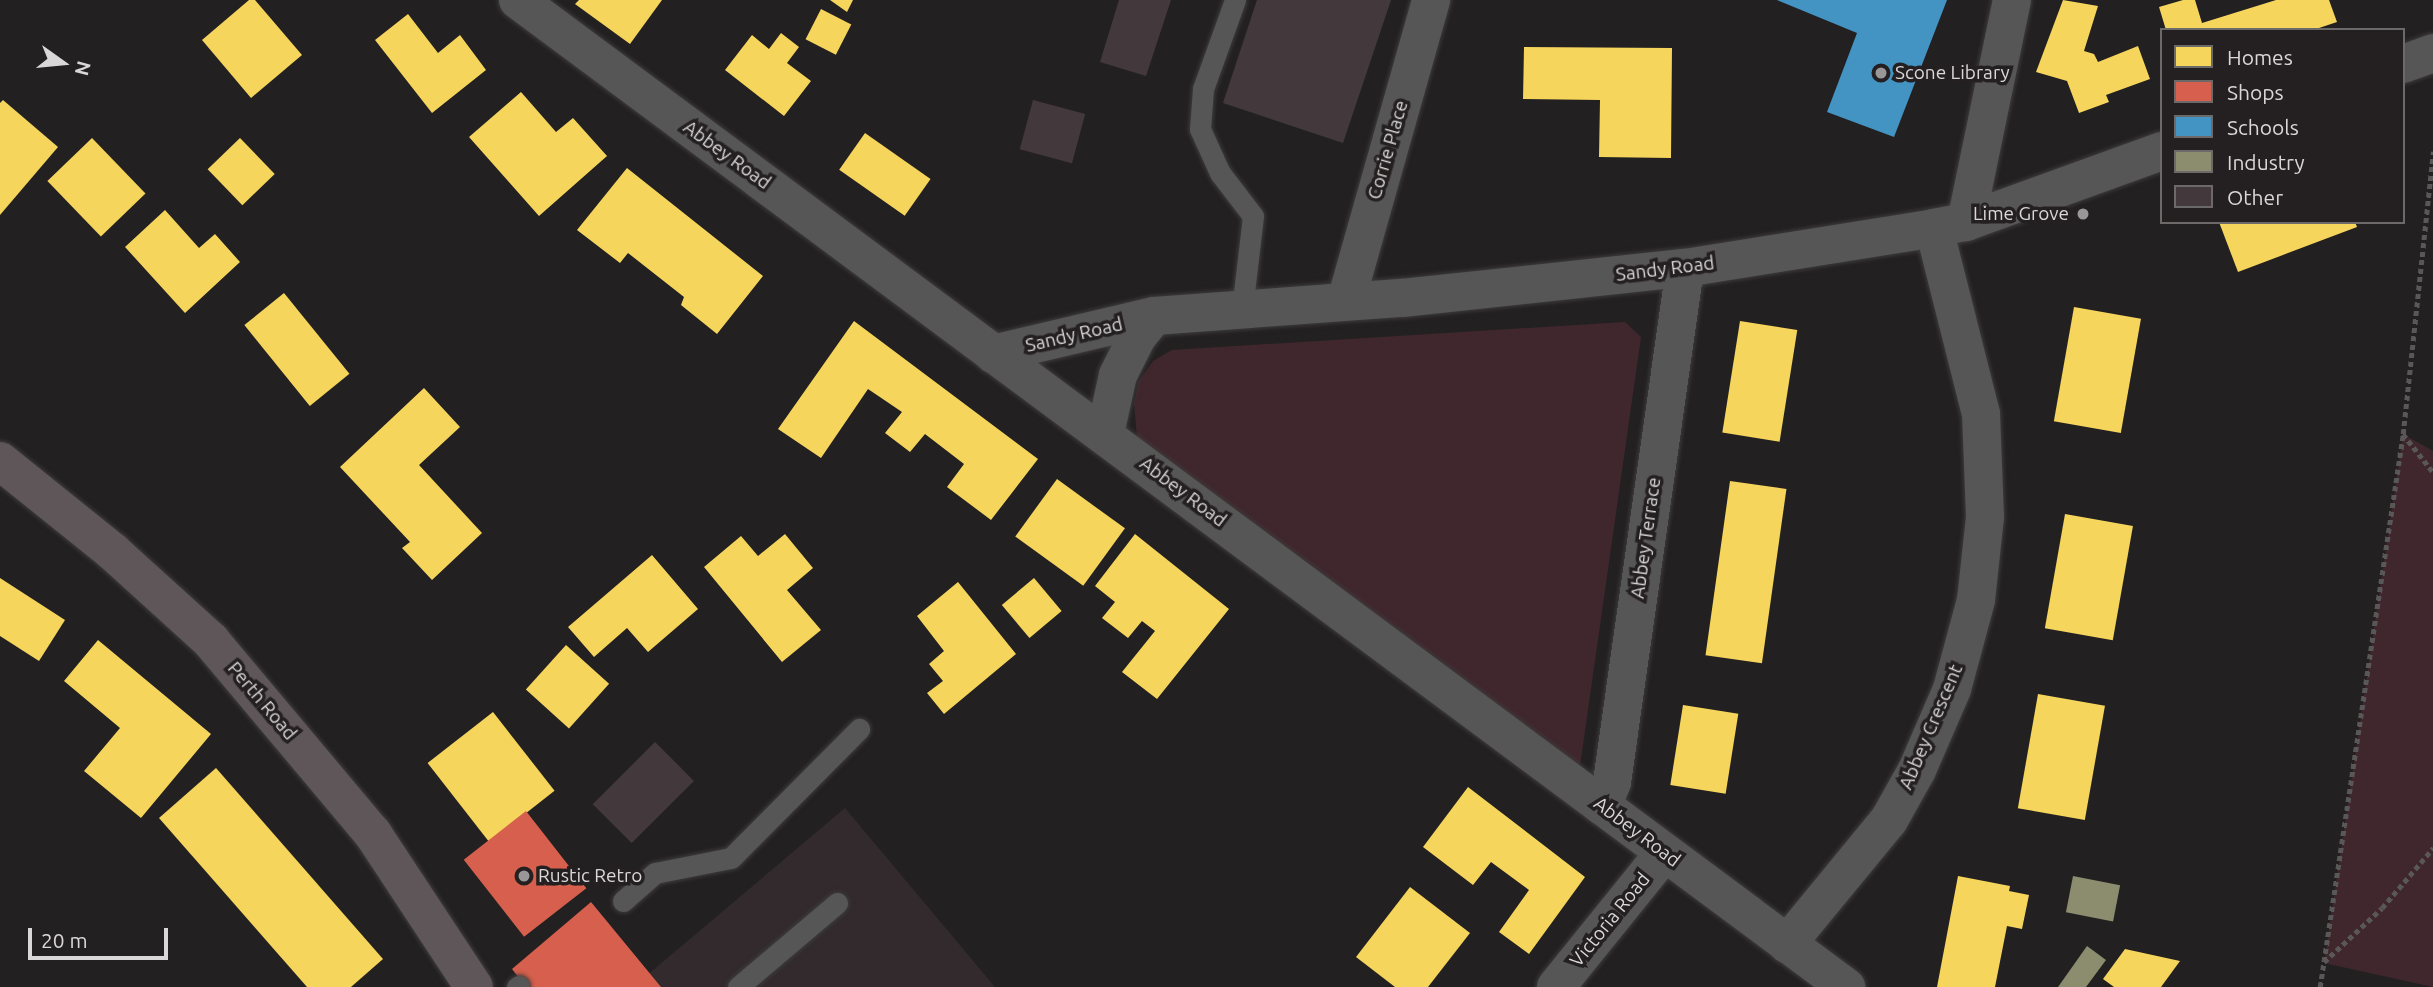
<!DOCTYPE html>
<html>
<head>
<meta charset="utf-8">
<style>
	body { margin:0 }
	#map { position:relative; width:2433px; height:987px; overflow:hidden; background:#232021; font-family:Ubuntu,sans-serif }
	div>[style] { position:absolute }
	.built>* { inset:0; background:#322a2c }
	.green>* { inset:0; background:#40272e }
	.homes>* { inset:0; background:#f6d55c; transform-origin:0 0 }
	.shops>* { inset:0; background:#d6604d; transform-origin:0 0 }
	.schools>* { inset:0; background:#4393c3 }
	.industry>* { inset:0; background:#8c8c6e; transform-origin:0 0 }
	.building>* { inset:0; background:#43393c; transform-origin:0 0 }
	.path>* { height:4.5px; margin-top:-2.25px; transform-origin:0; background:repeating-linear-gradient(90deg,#595758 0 5px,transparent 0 8.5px) }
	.roads { filter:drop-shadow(0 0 2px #3d3b3c) drop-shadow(0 0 2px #3d3b3c) }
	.service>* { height:21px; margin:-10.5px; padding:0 10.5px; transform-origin:10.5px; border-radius:10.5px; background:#575656 }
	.minor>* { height:38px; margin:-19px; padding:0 19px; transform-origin:19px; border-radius:19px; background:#575656 }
	.primary>* { height:38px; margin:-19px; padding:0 19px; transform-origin:19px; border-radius:19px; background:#5f5659 }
	.dots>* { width:19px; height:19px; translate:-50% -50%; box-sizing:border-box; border:4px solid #241f20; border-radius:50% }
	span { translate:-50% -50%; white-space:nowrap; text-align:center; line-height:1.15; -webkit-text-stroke:7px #241f20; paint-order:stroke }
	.poi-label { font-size:19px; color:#d9d7d7 }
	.left { translate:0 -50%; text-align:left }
	.right { translate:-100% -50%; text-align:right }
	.street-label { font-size:19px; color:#d9d7d7 }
	.legend { position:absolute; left:2160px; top:28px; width:245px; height:196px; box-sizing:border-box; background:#241f20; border:2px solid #6c6969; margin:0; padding:9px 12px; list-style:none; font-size:21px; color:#d9d7d7 }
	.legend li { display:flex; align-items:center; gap:14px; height:35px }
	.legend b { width:35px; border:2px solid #6c6969 }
	.north { position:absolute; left:28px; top:28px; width:70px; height:70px; -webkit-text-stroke:5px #241f20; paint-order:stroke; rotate:105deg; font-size:19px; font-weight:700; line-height:28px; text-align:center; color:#d9d7d7 }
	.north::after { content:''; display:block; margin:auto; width:24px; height:32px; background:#d9d7d7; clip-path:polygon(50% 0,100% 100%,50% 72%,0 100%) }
	.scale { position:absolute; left:28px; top:928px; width:140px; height:32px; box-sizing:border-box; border:4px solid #d9d7d7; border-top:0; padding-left:9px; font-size:21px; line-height:24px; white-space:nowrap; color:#d9d7d7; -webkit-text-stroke:5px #241f20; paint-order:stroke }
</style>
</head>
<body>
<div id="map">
	<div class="built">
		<i style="clip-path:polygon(845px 808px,995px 987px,633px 987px)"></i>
	</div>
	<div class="green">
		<i style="clip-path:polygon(1625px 322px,1641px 337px,1579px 773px,1138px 447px,1134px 404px,1138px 382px,1153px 361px,1172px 350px)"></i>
		<i style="clip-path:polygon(2403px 434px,2433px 451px,2433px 987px,2324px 963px)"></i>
	</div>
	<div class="homes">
		<i style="clip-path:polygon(249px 0,255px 0,302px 55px,251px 98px,202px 40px)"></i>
		<i style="clip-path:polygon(579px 0,662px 0,630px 44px,575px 4px)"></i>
		<i style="clip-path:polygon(830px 0,853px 0,847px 12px)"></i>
		<i style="clip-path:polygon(2063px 0,2098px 6px,2084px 51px,2094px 54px,2098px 62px,2138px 46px,2150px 79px,2106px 95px,2109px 102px,2079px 113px,2067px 81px,2036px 72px)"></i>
		<i style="clip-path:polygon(2183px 0,2195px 0,2202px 23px,2276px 0,2329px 0,2337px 22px,2313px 30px,2166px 30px,2159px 7px)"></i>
		<i style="left:821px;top:9px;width:34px;height:34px;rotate:27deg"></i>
		<i style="clip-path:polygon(408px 14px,438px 53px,460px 35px,486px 70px,432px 113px,375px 40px)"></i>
		<i style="clip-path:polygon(781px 33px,799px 47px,787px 63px,811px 81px,784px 116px,725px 70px,752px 35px,769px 49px)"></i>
		<i style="clip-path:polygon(1524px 47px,1672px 48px,1671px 158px,1599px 157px,1600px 100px,1523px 99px)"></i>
		<i style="clip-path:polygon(521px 92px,556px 132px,573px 118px,607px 156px,539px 216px,469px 137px)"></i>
		<i style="clip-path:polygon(3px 100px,58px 147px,0 215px,0 103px)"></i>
		<i style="left:865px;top:133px;width:80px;height:45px;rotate:35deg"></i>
		<i style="left:92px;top:138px;width:77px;height:62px;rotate:46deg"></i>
		<i style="left:240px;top:138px;width:50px;height:45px;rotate:46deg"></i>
		<i style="clip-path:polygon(627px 168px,763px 276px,717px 334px,681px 305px,684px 297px,628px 253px,620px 263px,577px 230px)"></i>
		<i style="clip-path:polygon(165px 210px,199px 248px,215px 234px,240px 262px,185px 313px,125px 247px)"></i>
		<i style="clip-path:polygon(2219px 222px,2355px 222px,2357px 227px,2238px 272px)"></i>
		<i style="left:284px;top:293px;width:104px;height:51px;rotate:51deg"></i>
		<i style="left:2074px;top:307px;width:68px;height:116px;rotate:10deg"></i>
		<i style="clip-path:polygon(854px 321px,1038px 459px,991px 520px,947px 487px,964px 464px,925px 434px,910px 452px,885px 433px,902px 412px,868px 389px,821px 458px,778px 429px)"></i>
		<i style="left:1740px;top:321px;width:58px;height:113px;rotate:9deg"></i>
		<i style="clip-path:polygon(424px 388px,460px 427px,419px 465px,482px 533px,432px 580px,402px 548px,410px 542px,340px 467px)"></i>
		<i style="left:1057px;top:479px;width:84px;height:71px;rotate:36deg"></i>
		<i style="left:1730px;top:481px;width:57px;height:176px;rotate:8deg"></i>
		<i style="left:2065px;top:514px;width:69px;height:116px;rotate:10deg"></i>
		<i style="clip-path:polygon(785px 534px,813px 568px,787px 590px,821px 630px,782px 662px,704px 567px,741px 536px,758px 556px)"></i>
		<i style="clip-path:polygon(1135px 534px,1229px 609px,1157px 699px,1122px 672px,1155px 631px,1142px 621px,1128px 638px,1102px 618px,1115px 602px,1095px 586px)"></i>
		<i style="clip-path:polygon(652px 555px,698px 609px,648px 652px,627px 628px,594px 657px,568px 627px)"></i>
		<i style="clip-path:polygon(0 578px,65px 620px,39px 661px,0 636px)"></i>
		<i style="left:1034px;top:578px;width:43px;height:42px;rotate:50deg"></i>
		<i style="clip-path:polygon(958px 582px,1016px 654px,944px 714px,927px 693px,943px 681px,929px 664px,944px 651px,917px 616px)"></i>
		<i style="clip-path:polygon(98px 640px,211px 734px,141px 818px,84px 771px,120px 728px,64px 681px)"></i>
		<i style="left:566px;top:645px;width:58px;height:60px;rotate:42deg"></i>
		<i style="left:2038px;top:694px;width:68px;height:116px;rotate:10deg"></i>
		<i style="left:1683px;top:705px;width:56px;height:81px;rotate:9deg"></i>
		<i style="left:493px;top:712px;width:100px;height:83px;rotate:52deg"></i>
		<i style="clip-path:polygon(216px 768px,383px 959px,351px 987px,307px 987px,159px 818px)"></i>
		<i style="clip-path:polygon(1468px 787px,1585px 877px,1529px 954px,1499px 932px,1529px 890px,1491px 862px,1473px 885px,1423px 847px)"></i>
		<i style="clip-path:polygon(1958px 876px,2010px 886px,2009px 891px,2029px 895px,2022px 929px,2007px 926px,1995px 987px,1937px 987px)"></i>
		<i style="clip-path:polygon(1410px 887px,1470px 933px,1428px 987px,1395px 987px,1356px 957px)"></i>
		<i style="clip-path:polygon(2125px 949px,2180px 961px,2161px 987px,2114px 987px,2103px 979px)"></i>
	</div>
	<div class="shops">
		<i style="left:526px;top:811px;width:98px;height:79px;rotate:52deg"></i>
		<i style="clip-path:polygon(591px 902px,661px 987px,526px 987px,512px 969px)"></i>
	</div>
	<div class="schools">
		<i style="clip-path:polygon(1777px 0,1947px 0,1894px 137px,1827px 112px,1857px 33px)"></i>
	</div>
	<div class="industry">
		<i style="left:2073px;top:876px;width:48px;height:37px;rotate:11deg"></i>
		<i style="clip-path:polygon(2087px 946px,2106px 960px,2086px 987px,2058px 987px)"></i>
	</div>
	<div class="building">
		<i style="clip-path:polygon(1119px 0,1171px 0,1146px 76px,1100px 62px)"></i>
		<i style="clip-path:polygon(1257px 0,1391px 0,1343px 143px,1223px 103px)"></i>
		<i style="left:1033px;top:100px;width:54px;height:51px;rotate:15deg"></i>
		<i style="left:655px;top:742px;width:55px;height:88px;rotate:45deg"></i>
	</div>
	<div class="path">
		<i style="left:2403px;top:434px;width:48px;rotate:51.7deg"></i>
		<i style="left:2324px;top:962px;width:79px;rotate:-43deg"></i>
		<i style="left:2382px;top:908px;width:79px;rotate:-49.6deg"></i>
		<i style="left:2320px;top:987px;width:559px;rotate:-81.46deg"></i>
		<i style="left:2403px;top:434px;width:284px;rotate:-83.9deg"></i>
	</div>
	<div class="roads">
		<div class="service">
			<i style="left:1235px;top:0;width:95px;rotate:109.8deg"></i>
			<i style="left:1203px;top:89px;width:40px;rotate:94.3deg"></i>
			<i style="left:1200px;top:129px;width:48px;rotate:65.6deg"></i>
			<i style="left:1220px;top:173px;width:54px;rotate:52.5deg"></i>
			<i style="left:1253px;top:216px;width:94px;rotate:96.7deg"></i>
			<i style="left:623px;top:901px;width:43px;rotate:-41.2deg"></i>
			<i style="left:655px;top:873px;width:77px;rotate:-11.2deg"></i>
			<i style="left:731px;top:858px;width:182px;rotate:-45.2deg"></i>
			<i style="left:517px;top:987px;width:2px;rotate:-27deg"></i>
			<i style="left:738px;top:987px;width:130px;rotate:-40.3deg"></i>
		</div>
		<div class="minor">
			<i style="left:518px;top:0;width:1655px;rotate:36.62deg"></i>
			<i style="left:2403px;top:64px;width:32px;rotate:-20deg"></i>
			<i style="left:1966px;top:222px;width:227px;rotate:-78.3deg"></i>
			<i style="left:1346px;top:301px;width:313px;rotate:-74.2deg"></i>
			<i style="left:993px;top:354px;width:165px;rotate:-13.3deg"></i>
			<i style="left:1154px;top:316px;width:249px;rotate:-4.2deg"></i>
			<i style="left:1402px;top:298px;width:285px;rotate:-6.1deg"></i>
			<i style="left:1685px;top:268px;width:252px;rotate:-9.1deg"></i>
			<i style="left:1934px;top:228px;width:33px;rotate:-11deg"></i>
			<i style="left:1966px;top:222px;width:208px;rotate:-19.9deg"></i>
			<i style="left:1105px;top:434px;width:60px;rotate:-77.6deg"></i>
			<i style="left:1118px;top:375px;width:42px;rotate:-63.4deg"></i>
			<i style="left:1137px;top:337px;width:27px;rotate:-51deg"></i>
			<i style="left:1602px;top:806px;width:26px;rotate:-67deg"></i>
			<i style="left:1612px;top:782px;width:519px;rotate:-81.92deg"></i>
			<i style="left:1787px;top:944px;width:161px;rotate:-50.6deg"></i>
			<i style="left:1889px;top:820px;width:57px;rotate:-60.8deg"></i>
			<i style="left:1917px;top:770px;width:88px;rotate:-66.6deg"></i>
			<i style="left:1952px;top:689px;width:92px;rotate:-74.9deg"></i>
			<i style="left:1976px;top:600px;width:83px;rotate:-83.8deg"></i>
			<i style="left:1985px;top:517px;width:103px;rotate:-92.2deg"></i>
			<i style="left:1981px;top:414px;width:192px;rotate:-104.2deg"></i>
			<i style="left:1556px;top:987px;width:172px;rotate:-51.1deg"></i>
		</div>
		<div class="primary">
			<i style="left:0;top:461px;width:145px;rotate:38.8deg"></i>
			<i style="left:113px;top:552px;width:132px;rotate:42.2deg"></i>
			<i style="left:211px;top:641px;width:252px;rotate:50deg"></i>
			<i style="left:373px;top:834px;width:183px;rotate:56.6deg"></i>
		</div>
	</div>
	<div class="dots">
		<i style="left:1881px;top:73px;background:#999797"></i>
		<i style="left:2083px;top:214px;background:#999797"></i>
		<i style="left:524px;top:876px;background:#999797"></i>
	</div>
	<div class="poi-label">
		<span class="left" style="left:1895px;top:73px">Scone Library</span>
		<span class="right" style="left:2069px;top:214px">Lime Grove</span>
		<span class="left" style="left:538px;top:876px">Rustic Retro</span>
	</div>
	<div class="street-label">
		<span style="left:1388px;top:150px;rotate:-74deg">Corrie Place</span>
		<span style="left:727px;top:155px;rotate:36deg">Abbey Road</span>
		<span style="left:1665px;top:269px;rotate:-7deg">Sandy Road</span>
		<span style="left:1074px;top:335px;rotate:-13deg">Sandy Road</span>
		<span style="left:1183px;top:492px;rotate:37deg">Abbey Road</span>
		<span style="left:1646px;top:538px;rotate:-82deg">Abbey Terrace</span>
		<span style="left:262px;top:701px;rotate:50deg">Perth Road</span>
		<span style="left:1931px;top:727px;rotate:-67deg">Abbey Crescent</span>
		<span style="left:1637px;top:832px;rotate:37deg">Abbey Road</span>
		<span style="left:1610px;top:920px;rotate:-51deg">Victoria Road</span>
	</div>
	<ul class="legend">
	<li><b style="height:19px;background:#f6d55c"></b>Homes</li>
	<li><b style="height:19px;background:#d6604d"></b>Shops</li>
	<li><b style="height:19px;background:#4393c3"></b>Schools</li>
	<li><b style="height:19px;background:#8c8c6e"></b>Industry</li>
	<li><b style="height:19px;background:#43393c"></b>Other</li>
	</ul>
	<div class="north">N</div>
	<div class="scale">20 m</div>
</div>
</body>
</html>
